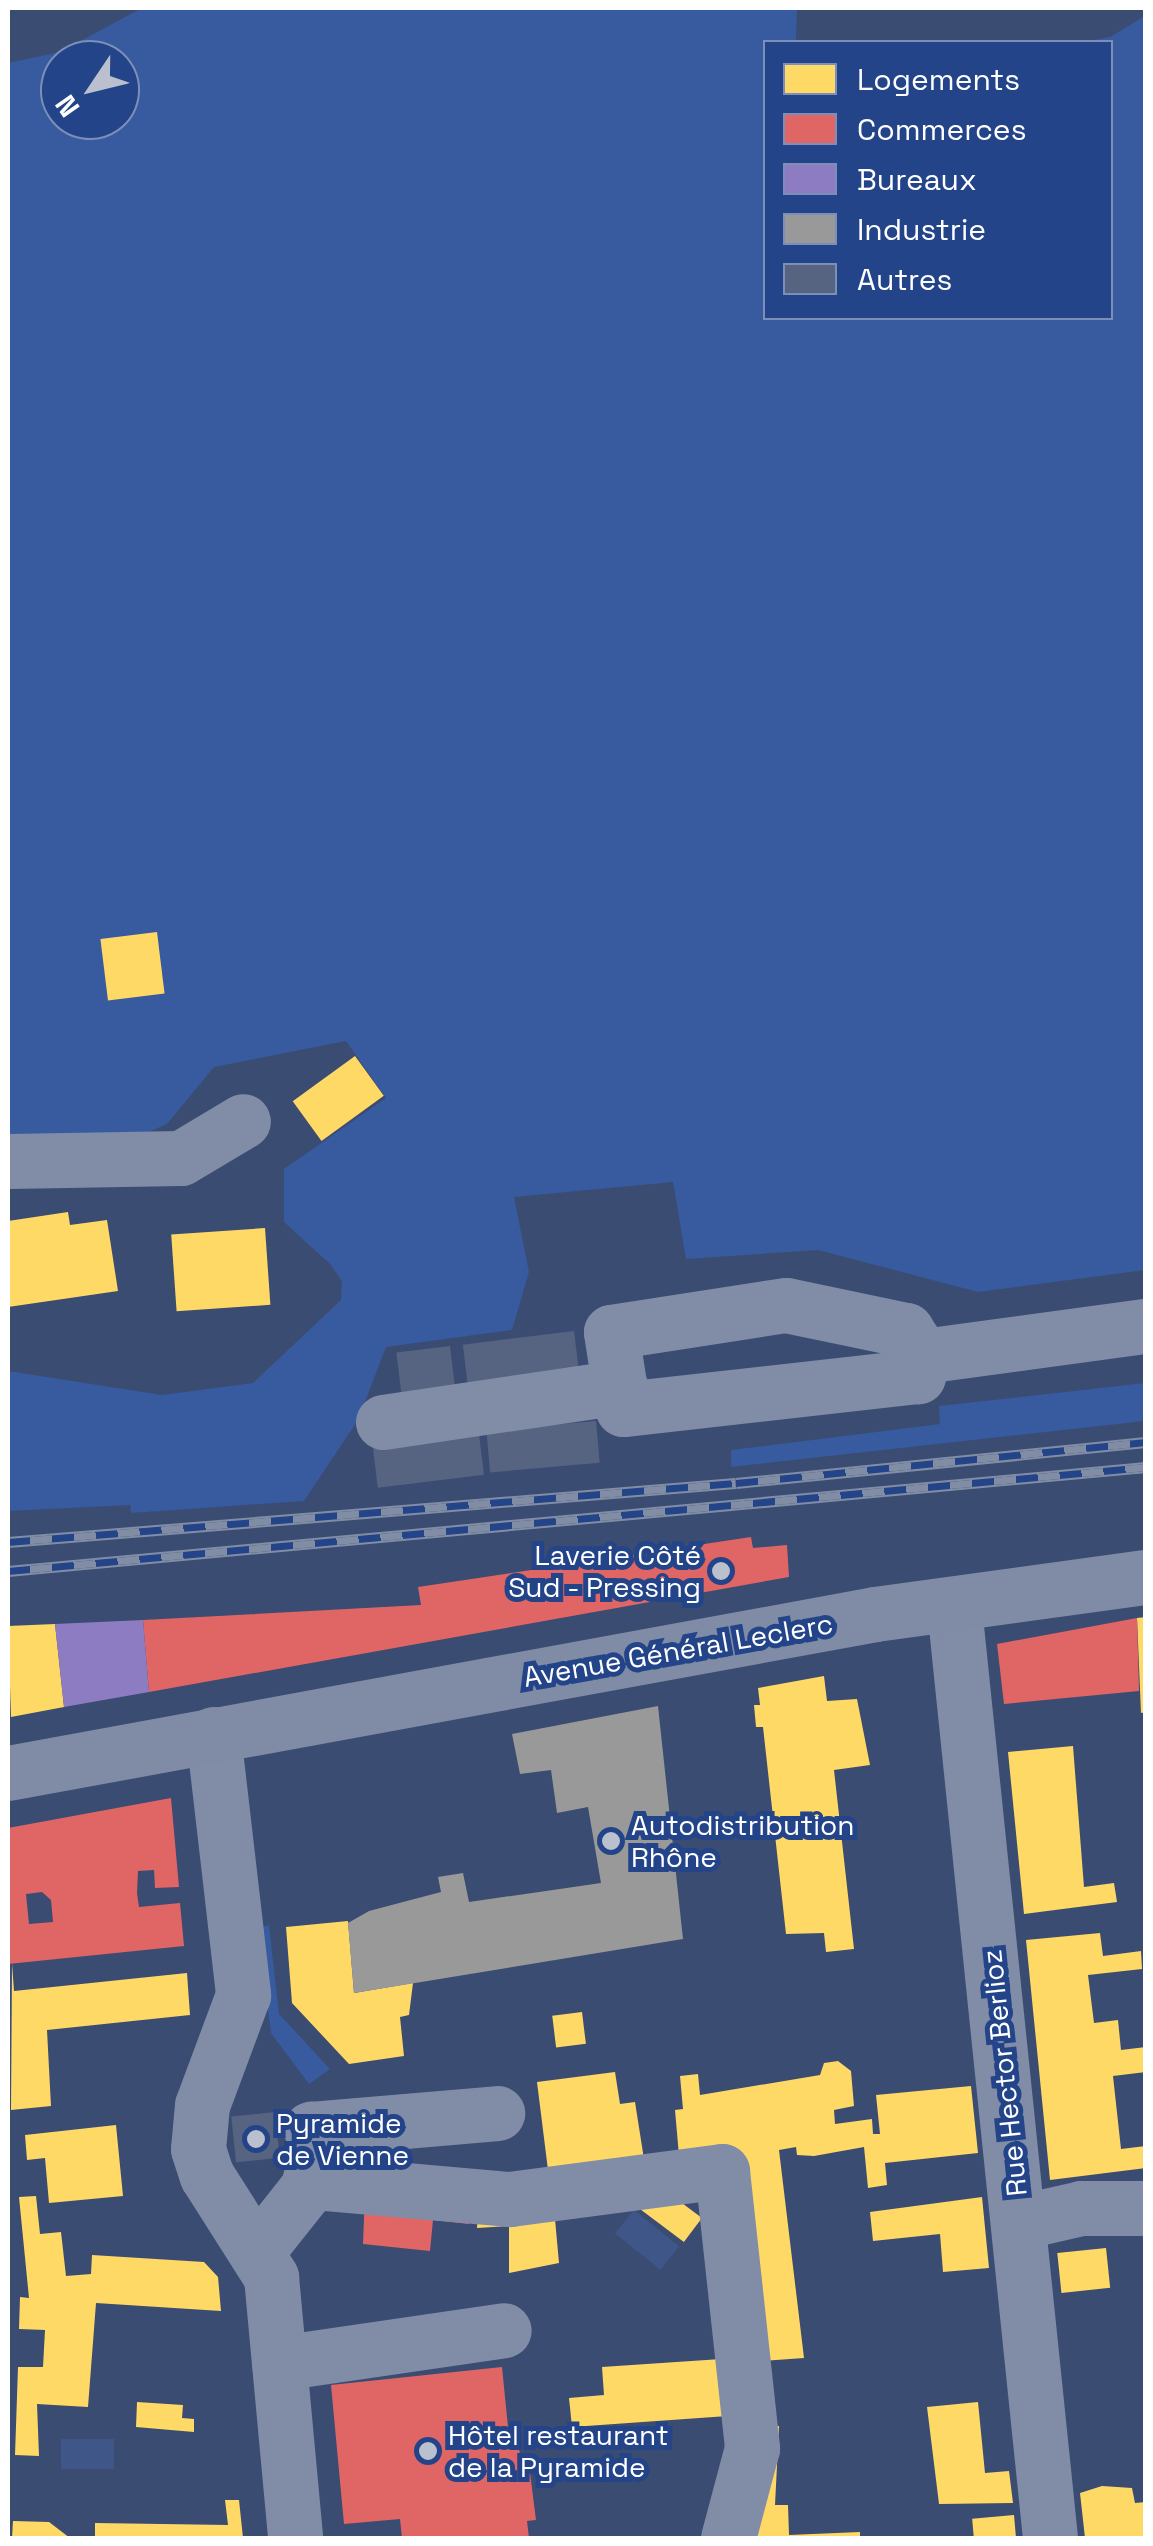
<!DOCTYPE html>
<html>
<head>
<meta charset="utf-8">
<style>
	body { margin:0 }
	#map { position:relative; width:1153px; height:2546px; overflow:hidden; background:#3a4c72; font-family:"Space Grotesk",sans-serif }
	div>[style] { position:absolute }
	.green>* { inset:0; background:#385a9f }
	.water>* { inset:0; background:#3f5688; transform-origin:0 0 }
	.homes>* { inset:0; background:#ffd966; transform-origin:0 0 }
	.shops>* { inset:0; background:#e06666 }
	.offices>* { inset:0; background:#8e7cc3 }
	.industry>* { inset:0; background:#999 }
	.building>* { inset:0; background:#566482; transform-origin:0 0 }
	.minor>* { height:55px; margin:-27.5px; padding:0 27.5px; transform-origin:27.5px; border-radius:27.5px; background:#818da7 }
	.major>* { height:55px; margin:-27.5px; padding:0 27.5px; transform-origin:27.5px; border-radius:27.5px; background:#808ca5 }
	.rail>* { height:11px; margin-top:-5.5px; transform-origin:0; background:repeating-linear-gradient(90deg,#234489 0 22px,#818da5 0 44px); box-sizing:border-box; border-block:2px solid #818da5 }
	.dots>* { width:28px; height:28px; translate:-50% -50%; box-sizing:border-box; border:5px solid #234489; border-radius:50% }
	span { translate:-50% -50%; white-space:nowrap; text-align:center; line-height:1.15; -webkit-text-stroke:10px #234489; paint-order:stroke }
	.poi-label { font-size:28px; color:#fff }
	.right { translate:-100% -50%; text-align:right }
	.left { translate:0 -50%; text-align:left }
	.street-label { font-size:28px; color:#fff }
	.frame { position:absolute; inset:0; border:10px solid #fff; pointer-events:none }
	.legend { position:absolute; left:763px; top:40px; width:350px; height:280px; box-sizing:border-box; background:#234489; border:2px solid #7b8fb8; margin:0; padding:12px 18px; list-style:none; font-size:30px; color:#fff }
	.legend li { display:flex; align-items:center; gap:20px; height:50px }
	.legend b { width:50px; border:2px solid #7b8fb8 }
	.north { position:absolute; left:40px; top:40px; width:100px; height:100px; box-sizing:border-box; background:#234489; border:2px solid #7b8fb8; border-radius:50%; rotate:235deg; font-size:28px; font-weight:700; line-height:40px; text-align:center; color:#fff }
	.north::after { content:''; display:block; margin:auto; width:35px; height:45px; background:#bac0ce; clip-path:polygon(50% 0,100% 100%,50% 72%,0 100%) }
</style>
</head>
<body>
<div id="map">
	<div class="green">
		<i style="clip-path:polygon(evenodd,142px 8px,797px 8px,796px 42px,766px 42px,766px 318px,1110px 318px,1110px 42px,1084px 42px,1110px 37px,1145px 16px,1145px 1270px,978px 1292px,818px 1250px,686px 1259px,673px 1182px,514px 1197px,529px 1272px,512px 1330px,386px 1347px,358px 1420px,304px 1501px,131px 1513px,130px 1505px,8px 1511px,8px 1371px,162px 1395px,253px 1383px,341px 1300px,342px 1281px,330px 1264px,284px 1222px,284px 1169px,386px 1098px,346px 1041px,214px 1067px,167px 1124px,131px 1140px,8px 1146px,8px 63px,60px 52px,142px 8px,60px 60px,120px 60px,120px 120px,60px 120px,60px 60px)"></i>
		<i style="clip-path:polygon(1145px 1383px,1145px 1421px,731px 1467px,731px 1450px,940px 1424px,939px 1406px)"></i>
		<i style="clip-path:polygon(269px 1925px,279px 2014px,330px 2069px,309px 2084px,271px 2033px,257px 1928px)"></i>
	</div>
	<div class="water">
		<i style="left:634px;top:2210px;width:58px;height:30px;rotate:39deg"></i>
		<i style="left:61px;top:2439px;width:53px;height:30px"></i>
	</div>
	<div class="homes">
		<i style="left:157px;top:932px;width:62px;height:57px;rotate:83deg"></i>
		<i style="left:355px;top:1056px;width:49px;height:77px;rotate:54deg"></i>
		<i style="clip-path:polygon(68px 1212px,70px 1225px,107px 1220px,118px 1291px,8px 1307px,8px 1221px)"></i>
		<i style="left:265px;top:1228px;width:77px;height:94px;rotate:86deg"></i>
		<i style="clip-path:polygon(1146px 1617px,1146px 1712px,1141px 1713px,1137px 1618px)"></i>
		<i style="clip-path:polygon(55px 1624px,64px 1707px,11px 1717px,8px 1626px)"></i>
		<i style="clip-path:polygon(824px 1676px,827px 1701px,857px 1699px,870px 1765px,834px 1770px,854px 1949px,826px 1952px,824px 1933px,786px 1934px,763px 1727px,756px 1727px,754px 1705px,760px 1705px,758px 1688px)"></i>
		<i style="clip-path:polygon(1073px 1746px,1084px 1887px,1114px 1883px,1117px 1902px,1024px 1914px,1008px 1752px)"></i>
		<i style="clip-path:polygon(348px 1921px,354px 1993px,413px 1983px,409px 2015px,400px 2017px,404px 2056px,349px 2064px,292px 2003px,286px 1927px)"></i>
		<i style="clip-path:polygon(1100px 1933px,1103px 1956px,1141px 1951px,1142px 1969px,1088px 1975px,1094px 2023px,1118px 2020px,1121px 2050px,1146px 2047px,1146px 2072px,1113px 2076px,1121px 2149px,1146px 2146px,1146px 2168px,1050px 2180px,1026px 1940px)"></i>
		<i style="clip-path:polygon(12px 1963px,14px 1991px,187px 1973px,190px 2015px,47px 2030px,51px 2106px,11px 2110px)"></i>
		<i style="left:582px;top:2012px;width:32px;height:30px;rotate:83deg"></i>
		<i style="clip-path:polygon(838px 2061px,851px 2071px,854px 2106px,834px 2110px,835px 2124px,872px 2119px,873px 2134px,880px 2134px,876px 2095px,971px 2086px,978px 2153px,885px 2163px,887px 2185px,868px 2188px,864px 2147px,814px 2156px,797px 2155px,796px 2147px,779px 2150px,804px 2358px,750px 2362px,730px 2158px,680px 2167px,675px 2110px,683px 2109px,680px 2076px,698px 2074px,700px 2095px,820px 2075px,824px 2063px)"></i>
		<i style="clip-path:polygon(615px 2072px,620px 2104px,635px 2102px,646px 2172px,550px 2186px,537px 2082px)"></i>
		<i style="clip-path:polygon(116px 2125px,123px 2196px,49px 2203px,45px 2158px,27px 2160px,25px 2135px)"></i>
		<i style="left:658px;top:2185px;width:55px;height:30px;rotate:37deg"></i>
		<i style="clip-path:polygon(36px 2196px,40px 2234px,61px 2232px,66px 2276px,91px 2274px,92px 2255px,204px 2262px,218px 2277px,221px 2311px,96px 2303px,88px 2407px,37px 2404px,39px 2456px,15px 2455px,18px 2367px,43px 2367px,45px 2330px,19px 2329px,20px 2297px,29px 2298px,19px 2197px)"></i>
		<i style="clip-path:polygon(982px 2197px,989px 2268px,943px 2272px,940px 2234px,873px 2241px,870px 2212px)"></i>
		<i style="clip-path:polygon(479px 2203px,555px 2219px,559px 2263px,509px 2273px,509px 2226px,477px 2228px)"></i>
		<i style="left:1106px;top:2248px;width:40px;height:49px;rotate:84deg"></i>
		<i style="clip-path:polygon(736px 2358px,742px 2415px,572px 2427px,569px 2398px,604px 2395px,602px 2367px)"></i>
		<i style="clip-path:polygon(137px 2402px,183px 2405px,182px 2418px,194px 2419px,194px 2432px,136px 2427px)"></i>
		<i style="clip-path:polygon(978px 2402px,985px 2473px,1009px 2471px,1013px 2503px,939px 2504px,927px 2407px)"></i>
		<i style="clip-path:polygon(768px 2426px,779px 2426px,775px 2505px,788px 2505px,789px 2535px,860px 2532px,860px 2538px,735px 2538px)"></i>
		<i style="clip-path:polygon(1102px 2486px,1132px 2488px,1135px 2503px,1146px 2502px,1146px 2538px,1085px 2538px,1080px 2493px)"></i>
		<i style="clip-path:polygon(225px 2500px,239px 2500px,243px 2538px,95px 2538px,95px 2523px,228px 2525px)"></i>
		<i style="left:1014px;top:2515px;width:23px;height:42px;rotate:85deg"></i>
		<i style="clip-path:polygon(13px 2521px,49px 2522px,70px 2538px,12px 2538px)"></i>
	</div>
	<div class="shops">
		<i style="clip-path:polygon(751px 1537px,753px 1548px,787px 1545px,789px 1577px,149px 1692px,143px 1620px,421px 1605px,418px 1587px)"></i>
		<i style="clip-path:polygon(1137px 1618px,1139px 1691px,1004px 1704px,997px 1644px)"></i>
		<i style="clip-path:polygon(evenodd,171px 1798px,179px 1887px,155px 1888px,154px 1870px,138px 1871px,137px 1893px,139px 1907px,180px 1903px,184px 1946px,8px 1964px,8px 1828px,171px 1798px,42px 1892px,51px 1900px,53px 1922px,29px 1924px,26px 1894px,42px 1892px)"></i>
		<i style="clip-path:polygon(365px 2192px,471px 2202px,469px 2224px,433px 2220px,430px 2251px,363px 2244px)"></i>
		<i style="clip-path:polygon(502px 2367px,509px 2437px,518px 2437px,521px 2466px,529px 2465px,536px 2520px,527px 2521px,529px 2538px,402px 2538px,400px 2519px,344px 2524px,331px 2385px)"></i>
	</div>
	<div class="offices">
		<i style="clip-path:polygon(143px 1620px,149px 1692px,64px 1707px,55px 1624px)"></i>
	</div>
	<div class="industry">
		<i style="clip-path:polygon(658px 1706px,683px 1939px,354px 1993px,348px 1923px,369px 1911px,441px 1892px,438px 1877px,463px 1873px,469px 1902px,601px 1883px,588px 1807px,557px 1813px,551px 1770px,520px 1774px,512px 1734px)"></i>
	</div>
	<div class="building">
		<i style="left:574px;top:1331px;width:40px;height:112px;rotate:83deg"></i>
		<i style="left:450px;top:1346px;width:40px;height:54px;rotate:83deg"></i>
		<i style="left:596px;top:1421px;width:42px;height:110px;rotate:85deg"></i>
		<i style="left:479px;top:1434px;width:41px;height:107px;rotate:83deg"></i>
		<i style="left:275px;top:2112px;width:46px;height:44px;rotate:84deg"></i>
	</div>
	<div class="minor">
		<i style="left:8px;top:1161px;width:173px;rotate:-1deg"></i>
		<i style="left:181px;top:1158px;width:72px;rotate:-30.8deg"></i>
		<i style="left:786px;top:1305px;width:123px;rotate:11.8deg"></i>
		<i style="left:906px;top:1330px;width:31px;rotate:57deg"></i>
		<i style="left:923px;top:1356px;width:21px;rotate:104deg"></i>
		<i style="left:918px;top:1376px;width:297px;rotate:173.6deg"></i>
		<i style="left:623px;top:1409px;width:78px;rotate:-98.9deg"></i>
		<i style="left:611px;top:1332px;width:177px;rotate:-8.8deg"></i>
		<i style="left:923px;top:1356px;width:225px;rotate:-7.7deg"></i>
		<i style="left:383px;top:1422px;width:240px;rotate:-8.4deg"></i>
		<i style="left:954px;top:1607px;width:936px;rotate:84.11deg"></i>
		<i style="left:213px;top:1734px;width:263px;rotate:83.4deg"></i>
		<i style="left:243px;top:1995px;width:117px;rotate:110.4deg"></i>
		<i style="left:202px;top:2105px;width:44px;rotate:95.2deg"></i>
		<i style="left:198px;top:2149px;width:28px;rotate:72deg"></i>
		<i style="left:207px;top:2176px;width:120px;rotate:57.6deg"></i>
		<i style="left:271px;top:2277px;width:262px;rotate:84.7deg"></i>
		<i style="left:326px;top:2183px;width:185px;rotate:5deg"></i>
		<i style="left:510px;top:2199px;width:214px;rotate:-7.5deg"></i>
		<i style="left:722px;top:2171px;width:279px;rotate:83.8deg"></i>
		<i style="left:752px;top:2448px;width:93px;rotate:104.9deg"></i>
		<i style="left:1020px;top:2222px;width:63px;rotate:-12.9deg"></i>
		<i style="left:1081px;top:2208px;width:65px"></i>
		<i style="left:258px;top:2250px;width:80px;rotate:-51.6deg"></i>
		<i style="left:308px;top:2187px;width:36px;rotate:-77deg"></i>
		<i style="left:316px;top:2152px;width:24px;rotate:-102deg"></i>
		<i style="left:311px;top:2129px;width:187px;rotate:-4.9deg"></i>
		<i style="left:279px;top:2363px;width:227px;rotate:-8.3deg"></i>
	</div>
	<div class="major">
		<i style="left:8px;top:1773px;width:881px;rotate:-10.39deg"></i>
		<i style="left:875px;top:1614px;width:274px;rotate:-7.8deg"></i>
	</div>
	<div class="rail">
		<i style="left:8px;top:1542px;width:730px;rotate:-4.63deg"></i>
		<i style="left:736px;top:1483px;width:412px;rotate:-5.7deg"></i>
		<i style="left:8px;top:1571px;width:1143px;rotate:-5.22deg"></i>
	</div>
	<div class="dots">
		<i style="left:721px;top:1571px;background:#bac0ce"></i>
		<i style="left:611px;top:1841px;background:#bac0ce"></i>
		<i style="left:256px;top:2139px;background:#bac0ce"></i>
		<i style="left:428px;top:2451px;background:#bac0ce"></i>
	</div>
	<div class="poi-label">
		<span class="right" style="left:701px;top:1571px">Laverie Côté<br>Sud - Pressing</span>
		<span class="left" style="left:631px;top:1841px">Autodistribution<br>Rhône</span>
		<span class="left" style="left:276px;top:2139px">Pyramide<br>de Vienne</span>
		<span class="left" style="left:448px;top:2451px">Hôtel restaurant<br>de la Pyramide</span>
	</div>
	<div class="street-label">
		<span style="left:678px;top:1650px;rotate:-10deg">Avenue Général Leclerc</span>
		<span style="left:1004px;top:2073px;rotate:-96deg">Rue Hector Berlioz</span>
	</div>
	<div class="frame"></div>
	<ul class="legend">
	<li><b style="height:28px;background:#ffd966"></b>Logements</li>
	<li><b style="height:28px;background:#e06666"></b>Commerces</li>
	<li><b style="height:28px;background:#8e7cc3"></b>Bureaux</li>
	<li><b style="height:28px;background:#999"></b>Industrie</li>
	<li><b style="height:28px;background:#566482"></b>Autres</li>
	</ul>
	<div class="north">N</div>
</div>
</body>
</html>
